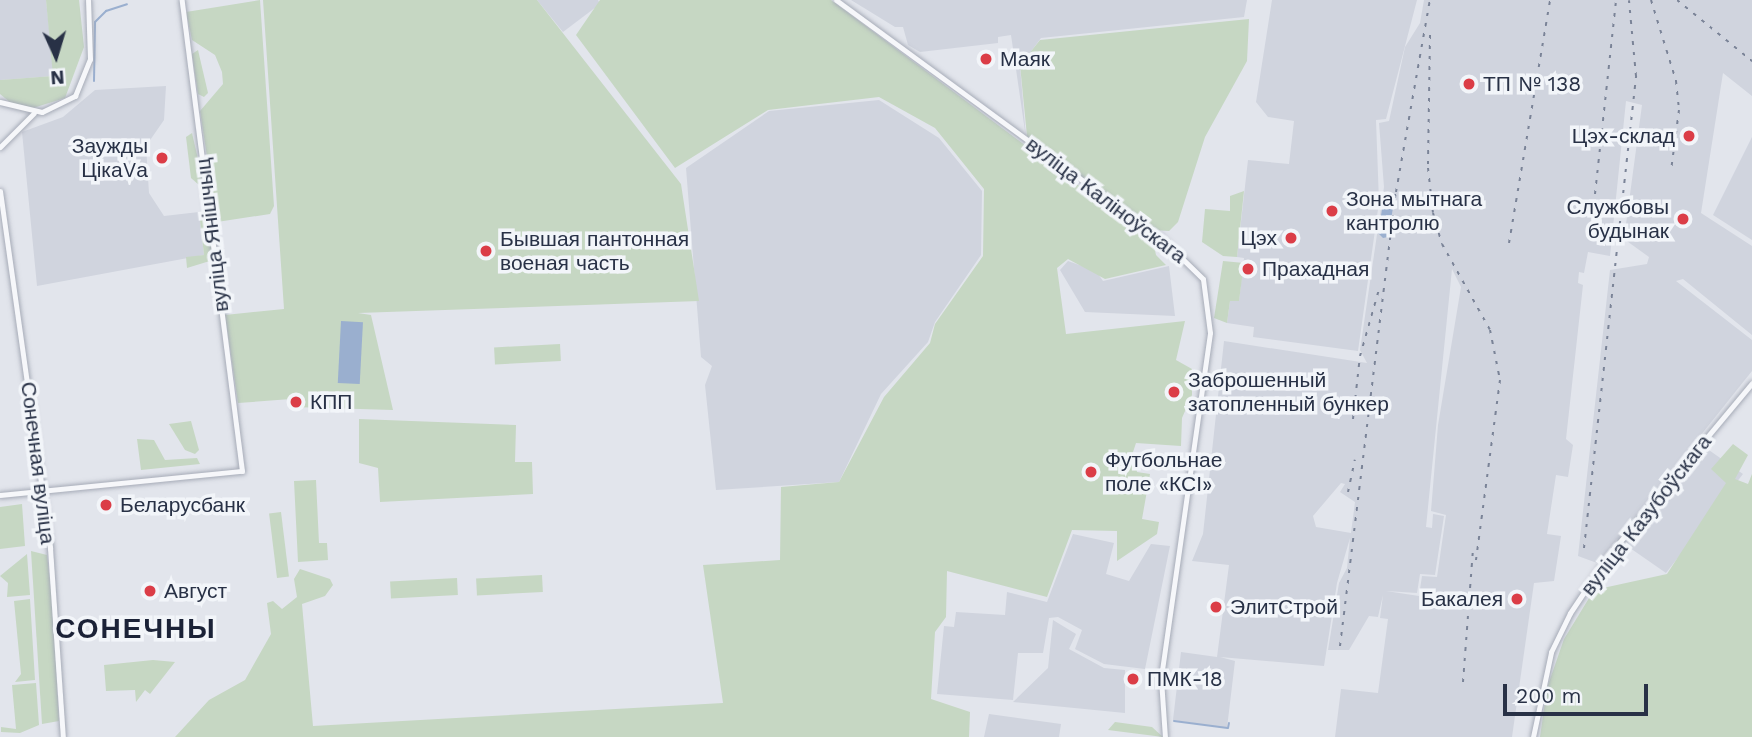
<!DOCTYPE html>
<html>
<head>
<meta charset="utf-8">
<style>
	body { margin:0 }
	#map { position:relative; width:1752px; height:737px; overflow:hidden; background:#e2e5ec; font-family:"Work Sans",sans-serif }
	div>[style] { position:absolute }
	.built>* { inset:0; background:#d0d4de }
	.green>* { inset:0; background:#c6d7c3; transform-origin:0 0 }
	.water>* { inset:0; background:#9aafcf; transform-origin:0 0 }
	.stream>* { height:2px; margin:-1px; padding:0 1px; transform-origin:1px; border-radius:1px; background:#9aafcf }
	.roads { filter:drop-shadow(0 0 2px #a6abb7) drop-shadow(0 0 2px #a6abb7) }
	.tertiary>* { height:5px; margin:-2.5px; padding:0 2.5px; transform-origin:2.5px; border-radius:2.5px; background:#f6f7fa }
	.rail>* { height:2px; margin-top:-1px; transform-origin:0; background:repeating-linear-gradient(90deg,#7a8397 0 3.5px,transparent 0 10.5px) }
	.dots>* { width:19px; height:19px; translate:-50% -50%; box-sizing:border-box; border:4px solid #f2f5f9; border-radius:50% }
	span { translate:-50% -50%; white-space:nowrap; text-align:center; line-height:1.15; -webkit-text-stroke:7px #f2f5f9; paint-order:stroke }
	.poi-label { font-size:21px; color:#283146 }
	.left { translate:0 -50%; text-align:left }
	.right { translate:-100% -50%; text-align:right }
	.street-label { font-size:21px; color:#283146 }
	.district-label { font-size:28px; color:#1b2237; font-weight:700; letter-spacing:2px }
	.north { position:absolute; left:21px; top:21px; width:70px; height:70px; -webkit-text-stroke:5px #f2f5f9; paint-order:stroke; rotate:176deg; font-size:19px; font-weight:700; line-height:28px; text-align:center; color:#283146 }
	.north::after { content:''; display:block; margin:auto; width:24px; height:32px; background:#283146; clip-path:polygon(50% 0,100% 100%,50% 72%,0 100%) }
	.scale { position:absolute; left:1503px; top:684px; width:145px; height:32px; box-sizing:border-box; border:4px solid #283146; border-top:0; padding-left:9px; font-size:21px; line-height:24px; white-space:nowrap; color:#283146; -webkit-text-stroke:5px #f2f5f9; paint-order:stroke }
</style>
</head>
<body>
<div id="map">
	<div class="built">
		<i style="clip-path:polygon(0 0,46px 0,54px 76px,0 80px)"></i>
		<i style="clip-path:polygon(537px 0,598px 0,600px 4px,563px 32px)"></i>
		<i style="clip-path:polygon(851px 0,1247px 0,1244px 17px,1041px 38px,1020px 66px,1026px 138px,1011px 35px,998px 37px,998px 43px,920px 52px,908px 45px,903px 27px,895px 27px)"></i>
		<i style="clip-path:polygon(1272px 0,1417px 0,1386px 119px,1376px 120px,1379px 202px,1358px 351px,1253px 337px,1254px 327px,1227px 323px,1230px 301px,1239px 301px,1244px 258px,1237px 257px,1248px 160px,1289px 164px,1294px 121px,1268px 117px,1256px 102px)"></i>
		<i style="clip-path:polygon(evenodd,1424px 0,1752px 0,1752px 96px,1723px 73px,1701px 213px,1752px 246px,1752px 335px,1683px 279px,1676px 281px,1752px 340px,1752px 371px,1696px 441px,1743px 474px,1666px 573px,1617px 539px,1597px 563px,1578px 556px,1610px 270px,1647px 264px,1649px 257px,1624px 239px,1642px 105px,1626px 101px,1610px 256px,1588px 252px,1584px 273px,1579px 272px,1578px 283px,1583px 285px,1566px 439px,1573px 445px,1568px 477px,1556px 475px,1547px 534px,1561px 536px,1559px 549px,1554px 581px,1534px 583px,1512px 737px,1335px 737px,1341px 689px,1378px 693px,1388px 619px,1380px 618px,1383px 595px,1378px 617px,1369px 616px,1349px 650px,1328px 650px,1339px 583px,1347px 568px,1350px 538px,1337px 583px,1324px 666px,1220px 657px,1235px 661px,1227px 728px,1173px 720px,1181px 652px,1217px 657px,1229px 565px,1192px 561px,1203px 534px,1224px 341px,1367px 363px,1360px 350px,1384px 187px,1379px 123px,1389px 121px,1405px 47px,1420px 23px,1424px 0,1452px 269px,1461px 287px,1438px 425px,1431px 511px,1446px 515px,1437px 577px,1422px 576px,1419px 596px,1386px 591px,1417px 593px,1420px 574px,1435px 575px,1444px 516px,1433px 514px,1432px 528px,1426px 527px,1452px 269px,1424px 0,1341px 483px,1345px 484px,1340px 492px,1355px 502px,1351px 533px,1316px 527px,1313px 516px,1341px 483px)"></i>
		<i style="clip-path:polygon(166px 86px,164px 120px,146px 146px,149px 193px,164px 216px,199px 212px,204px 255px,37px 286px,22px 132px,63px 117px,95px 90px)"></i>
		<i style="clip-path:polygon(879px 100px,939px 138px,982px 191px,981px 255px,935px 322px,928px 342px,881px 394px,839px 482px,716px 490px,705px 385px,712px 366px,701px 357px,686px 168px,769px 111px)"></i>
		<i style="clip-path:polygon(1752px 137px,1752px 240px,1713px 215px)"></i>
		<i style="clip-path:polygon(1068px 261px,1096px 271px,1103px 281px,1169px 266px,1175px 316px,1085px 312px,1060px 270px)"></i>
		<i style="clip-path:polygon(1073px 534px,1114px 543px,1106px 574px,1129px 581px,1151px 544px,1170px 546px,1145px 669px,1104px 664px,1075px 649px,1082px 630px,1058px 617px,1049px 618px,1043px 653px,1018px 653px,1013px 700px,937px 694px,944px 626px,954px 627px,956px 612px,1005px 615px,1007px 592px,1047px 602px)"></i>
		<i style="clip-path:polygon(1053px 620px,1076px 634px,1069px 649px,1104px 668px,1125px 670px,1125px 713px,1013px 702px,1048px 668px)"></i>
		<i style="clip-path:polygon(989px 714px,1061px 724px,1059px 737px,984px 737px)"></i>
	</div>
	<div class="green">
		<i style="clip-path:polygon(46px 0,79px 0,84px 47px,65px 98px,33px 108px,11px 103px,0 94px,0 80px,53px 76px)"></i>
		<i style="clip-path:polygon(260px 0,274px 206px,270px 214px,217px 222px,200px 111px,223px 84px,222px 72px,215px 55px,192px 40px,186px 12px)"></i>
		<i style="clip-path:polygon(263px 0,537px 0,681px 184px,699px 301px,358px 313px,371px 315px,393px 410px,293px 407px,291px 399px,238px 403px,225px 315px,284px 309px)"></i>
		<i style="clip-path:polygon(600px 0,831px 0,1153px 241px,1156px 255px,1166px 265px,1105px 279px,1068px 259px,1057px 268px,1066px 334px,1185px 321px,1176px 360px,1192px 369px,1192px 395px,1182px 418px,1181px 446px,1136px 443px,1133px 452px,1137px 472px,1150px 474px,1142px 519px,1159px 522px,1157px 534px,1117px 561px,1117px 531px,1072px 530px,1047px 597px,947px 571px,946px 617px,935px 632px,931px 699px,970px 712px,969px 737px,175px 737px,209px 700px,245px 680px,271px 634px,267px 603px,273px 601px,282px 609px,297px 597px,294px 579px,300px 569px,330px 579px,333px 585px,325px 596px,302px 604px,313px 726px,723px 703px,703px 565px,780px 560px,781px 487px,839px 482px,884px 397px,930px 343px,935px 324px,983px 256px,984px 189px,935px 128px,879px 97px,768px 110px,675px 168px,576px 35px)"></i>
		<i style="clip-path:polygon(1249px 19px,1247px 61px,1205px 137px,1178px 222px,1169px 231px,1154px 230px,1027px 136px,1020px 65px,1040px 40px)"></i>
		<i style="clip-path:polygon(198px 50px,208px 93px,204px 97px,198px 94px,192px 54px)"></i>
		<i style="clip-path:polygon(192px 133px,203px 181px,199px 185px,191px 178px,186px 137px)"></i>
		<i style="clip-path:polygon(1244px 191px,1237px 257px,1223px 256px,1202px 242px,1205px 209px,1230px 211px,1230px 196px)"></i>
		<i style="clip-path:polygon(199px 212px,208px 215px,213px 260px,187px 268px,186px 257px,204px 255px)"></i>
		<i style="clip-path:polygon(1223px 261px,1244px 263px,1239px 301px,1230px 301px,1227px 323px,1214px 318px)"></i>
		<i style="left:560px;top:344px;width:17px;height:66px;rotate:87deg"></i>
		<i style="clip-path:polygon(359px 419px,516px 425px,515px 462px,532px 462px,533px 494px,380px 502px,378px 468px,359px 463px)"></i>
		<i style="clip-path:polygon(191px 421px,199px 450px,195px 454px,185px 450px,169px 424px)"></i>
		<i style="clip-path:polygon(137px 439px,154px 440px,165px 460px,197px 458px,200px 464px,141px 470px)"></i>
		<i style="clip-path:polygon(1733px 444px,1748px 455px,1735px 479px,1748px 484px,1752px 474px,1752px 737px,1540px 737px,1547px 688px,1564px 639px,1594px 590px,1667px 574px,1726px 483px,1711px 469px)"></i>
		<i style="clip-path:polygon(316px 480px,319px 543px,327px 543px,328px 560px,298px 562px,294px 481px)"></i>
		<i style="clip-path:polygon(22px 504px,25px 546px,0 549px,0 507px)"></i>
		<i style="left:281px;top:512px;width:65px;height:12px;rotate:83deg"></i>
		<i style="clip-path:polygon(31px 551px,47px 555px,53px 608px,59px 721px,42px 724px)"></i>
		<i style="clip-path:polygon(27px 554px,30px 595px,7px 597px,8px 583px,0 576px)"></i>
		<i style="left:542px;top:575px;width:17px;height:66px;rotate:87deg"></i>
		<i style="left:457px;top:578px;width:17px;height:67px;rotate:87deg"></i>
		<i style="clip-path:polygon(30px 599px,35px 680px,15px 682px,21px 674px,14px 601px)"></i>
		<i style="clip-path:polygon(153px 660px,175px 662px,150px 694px,145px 690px,136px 702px,135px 690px,106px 691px,104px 665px)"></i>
		<i style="clip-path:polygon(36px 683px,39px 725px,20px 733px,1px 732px,1px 727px,16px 729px,12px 685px)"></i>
		<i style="clip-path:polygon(1115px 722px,1152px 727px,1163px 737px,1108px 730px)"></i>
	</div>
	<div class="water">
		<i style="clip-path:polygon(1385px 192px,1395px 196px,1388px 237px,1383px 238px,1378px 233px)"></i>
		<i style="left:341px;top:321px;width:22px;height:62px;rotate:3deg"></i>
	</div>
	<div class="stream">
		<i style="left:94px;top:81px;width:59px;rotate:-89deg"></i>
		<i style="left:95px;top:22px;width:16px;rotate:-45deg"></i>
		<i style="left:106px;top:11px;width:22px;rotate:-18deg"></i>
		<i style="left:1174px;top:721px;width:54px;rotate:7.4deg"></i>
		<i style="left:1228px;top:728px;width:5px;rotate:-79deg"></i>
	</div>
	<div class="roads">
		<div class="tertiary">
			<i style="left:836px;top:0;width:401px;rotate:36.2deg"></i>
			<i style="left:1160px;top:237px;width:60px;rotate:44.3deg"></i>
			<i style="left:1203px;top:279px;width:54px;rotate:82.6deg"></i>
			<i style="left:1210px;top:333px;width:349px;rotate:98.1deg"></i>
			<i style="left:1161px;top:679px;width:58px;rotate:86.1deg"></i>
			<i style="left:0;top:102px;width:43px;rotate:13.4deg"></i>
			<i style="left:42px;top:112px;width:37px;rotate:-26deg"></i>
			<i style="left:75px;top:96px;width:40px;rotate:-68deg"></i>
			<i style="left:90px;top:59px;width:59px;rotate:-91.9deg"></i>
			<i style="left:0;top:147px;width:48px;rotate:-45deg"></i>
			<i style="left:0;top:191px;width:360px;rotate:82deg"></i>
			<i style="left:50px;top:548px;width:189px;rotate:86.1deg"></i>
			<i style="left:0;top:495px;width:243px;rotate:-5.7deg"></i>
			<i style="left:242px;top:471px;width:475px;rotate:-97.3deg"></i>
			<i style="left:1533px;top:737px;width:87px;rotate:-78deg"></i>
			<i style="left:1551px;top:652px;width:43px;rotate:-64deg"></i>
			<i style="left:1570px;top:613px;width:69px;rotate:-56.3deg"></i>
			<i style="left:1608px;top:556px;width:225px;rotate:-50.2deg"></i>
		</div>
	</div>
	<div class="rail">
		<i style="left:1651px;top:0;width:85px;rotate:72.8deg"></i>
		<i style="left:1676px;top:81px;width:29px;rotate:84deg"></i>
		<i style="left:1679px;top:110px;width:62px;rotate:97.5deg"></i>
		<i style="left:1677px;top:0;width:97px;rotate:39.1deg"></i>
		<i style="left:1430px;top:35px;width:133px;rotate:90.9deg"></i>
		<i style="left:1428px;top:168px;width:45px;rotate:83.7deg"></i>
		<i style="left:1433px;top:213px;width:32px;rotate:74deg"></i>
		<i style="left:1442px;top:244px;width:98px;rotate:60.8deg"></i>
		<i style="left:1490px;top:330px;width:51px;rotate:78.7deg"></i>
		<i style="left:1500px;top:380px;width:182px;rotate:97.6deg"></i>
		<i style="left:1595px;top:194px;width:195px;rotate:-83.8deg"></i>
		<i style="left:1509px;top:243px;width:246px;rotate:-80.4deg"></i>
		<i style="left:1353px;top:419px;width:63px;rotate:-83.7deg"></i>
		<i style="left:1360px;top:356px;width:73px;rotate:-74.1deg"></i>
		<i style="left:1348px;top:492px;width:33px;rotate:-78deg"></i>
		<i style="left:1584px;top:548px;width:475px;rotate:-83.7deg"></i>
		<i style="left:1636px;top:76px;width:76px;rotate:-95.3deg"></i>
		<i style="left:1340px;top:646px;width:457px;rotate:-83deg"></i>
		<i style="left:1396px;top:192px;width:195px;rotate:-80deg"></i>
		<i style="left:1463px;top:682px;width:132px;rotate:-85.7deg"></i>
	</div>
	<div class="dots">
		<i style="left:986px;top:59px;background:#db3d47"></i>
		<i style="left:1469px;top:84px;background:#db3d47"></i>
		<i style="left:1689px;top:136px;background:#db3d47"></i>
		<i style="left:162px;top:158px;background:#db3d47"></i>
		<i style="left:1332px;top:211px;background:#db3d47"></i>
		<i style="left:1683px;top:219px;background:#db3d47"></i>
		<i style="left:1291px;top:238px;background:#db3d47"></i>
		<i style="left:486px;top:251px;background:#db3d47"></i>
		<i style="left:1248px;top:269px;background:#db3d47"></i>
		<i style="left:1174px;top:392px;background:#db3d47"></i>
		<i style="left:296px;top:402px;background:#db3d47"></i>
		<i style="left:1091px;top:472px;background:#db3d47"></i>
		<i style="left:106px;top:505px;background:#db3d47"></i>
		<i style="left:150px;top:591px;background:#db3d47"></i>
		<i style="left:1517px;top:599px;background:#db3d47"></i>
		<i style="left:1216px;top:607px;background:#db3d47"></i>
		<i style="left:1133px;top:679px;background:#db3d47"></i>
	</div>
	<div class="poi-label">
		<span class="left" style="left:1000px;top:59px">Маяк</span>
		<span class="left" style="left:1483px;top:84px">ТП № 138</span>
		<span class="right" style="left:1675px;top:136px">Цэх-склад</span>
		<span class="right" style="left:148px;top:158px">Заужды<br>ЦікаVа</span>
		<span class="left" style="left:1346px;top:211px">Зона мытнага<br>кантролю</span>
		<span class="right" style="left:1669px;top:219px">Службовы<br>будынак</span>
		<span class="right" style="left:1277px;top:238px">Цэх</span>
		<span class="left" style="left:500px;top:251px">Бывшая пантонная<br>военая часть</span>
		<span class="left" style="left:1262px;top:269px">Прахадная</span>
		<span class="left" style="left:1188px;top:392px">Заброшенный<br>затопленный бункер</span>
		<span class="left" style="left:310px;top:402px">КПП</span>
		<span class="left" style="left:1105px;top:472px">Футбольнае<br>поле «КСІ»</span>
		<span class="left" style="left:120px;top:505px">Беларусбанк</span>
		<span class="left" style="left:164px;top:591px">Август</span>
		<span class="right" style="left:1503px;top:599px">Бакалея</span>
		<span class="left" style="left:1230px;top:607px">ЭлитСтрой</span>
		<span class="left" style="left:1147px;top:679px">ПМК-18</span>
	</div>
	<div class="street-label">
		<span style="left:1106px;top:200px;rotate:37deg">вуліца Каліноўскага</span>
		<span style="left:212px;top:235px;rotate:-97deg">вуліца Янішчыц</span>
		<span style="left:38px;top:463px;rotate:83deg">Сонечная вуліца</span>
		<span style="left:1646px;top:515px;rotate:-52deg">вуліца Казубоўскага</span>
	</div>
	<div class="district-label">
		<span style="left:136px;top:629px">СОНЕЧНЫ</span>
	</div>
	<div class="north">N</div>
	<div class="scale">200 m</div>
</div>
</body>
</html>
